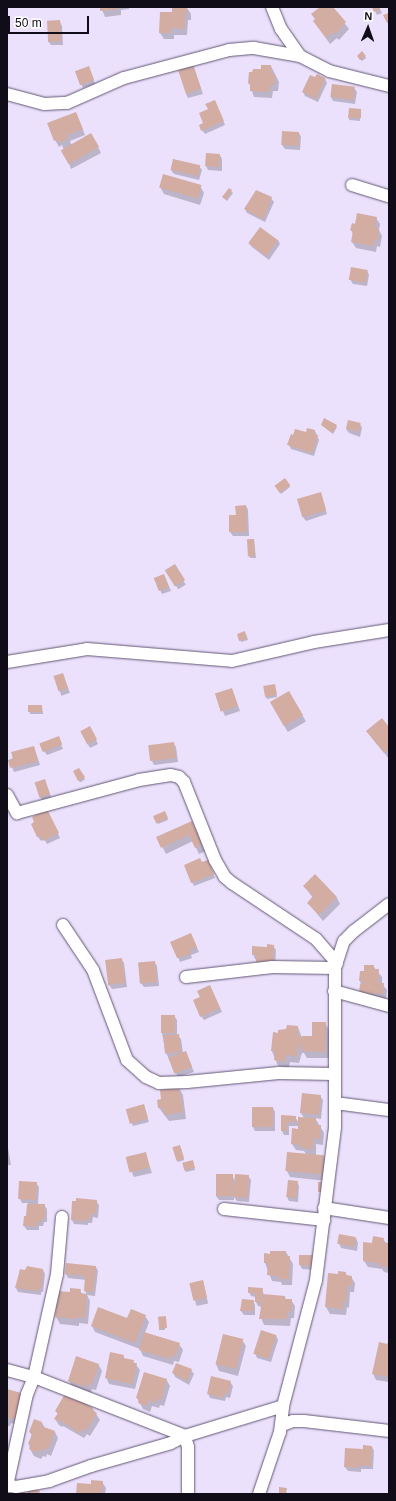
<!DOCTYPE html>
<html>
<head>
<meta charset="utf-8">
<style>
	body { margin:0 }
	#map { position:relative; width:396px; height:1501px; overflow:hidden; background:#ece1fc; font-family:Helvetica,sans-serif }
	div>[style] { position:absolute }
	.shadow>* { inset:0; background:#0003; transform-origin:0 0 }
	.building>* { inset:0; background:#d3aca2; transform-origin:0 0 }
	.roads { filter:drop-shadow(0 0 1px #625774) drop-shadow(0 0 1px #625774) }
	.minor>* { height:12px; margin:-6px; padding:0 6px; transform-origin:6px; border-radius:6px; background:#fff }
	span { translate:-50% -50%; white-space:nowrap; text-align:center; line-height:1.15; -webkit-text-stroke:4px #fff; paint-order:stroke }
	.frame { position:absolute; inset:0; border:8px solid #110d18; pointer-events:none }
	.north { position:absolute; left:348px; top:8px; width:40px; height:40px; -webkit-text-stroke:3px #fff; paint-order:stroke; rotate:2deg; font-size:11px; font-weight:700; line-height:16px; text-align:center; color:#110d18 }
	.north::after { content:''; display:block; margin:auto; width:14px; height:18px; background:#110d18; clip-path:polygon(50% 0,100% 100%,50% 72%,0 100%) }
	.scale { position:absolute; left:8px; top:16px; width:81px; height:18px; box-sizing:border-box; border:2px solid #110d18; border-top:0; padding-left:5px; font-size:12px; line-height:14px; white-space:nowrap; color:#110d18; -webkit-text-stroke:3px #fff; paint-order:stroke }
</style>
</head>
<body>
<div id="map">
	<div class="shadow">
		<i style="clip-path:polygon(101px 7px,129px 7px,129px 9px,121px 10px,121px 15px,105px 17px)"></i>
		<i style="clip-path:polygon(321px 7px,332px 7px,349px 29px,339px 40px,337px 38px,330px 44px,318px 27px)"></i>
		<i style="clip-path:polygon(373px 7px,379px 7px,382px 13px,377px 15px)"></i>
		<i style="clip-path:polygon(187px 8px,191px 14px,191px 20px,188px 20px,187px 35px,174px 35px,174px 39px,164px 39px,160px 33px,173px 14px)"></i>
		<i style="clip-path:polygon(60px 22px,62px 26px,63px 45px,51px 45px,48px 41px)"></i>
		<i style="clip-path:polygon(365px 56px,366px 58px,362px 61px,359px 58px)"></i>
		<i style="clip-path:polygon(193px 65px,203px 94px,188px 98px,186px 94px)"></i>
		<i style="clip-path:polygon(271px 66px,279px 82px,278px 91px,273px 91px,272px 98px,254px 97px,249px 83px,262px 70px)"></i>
		<i style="clip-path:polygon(89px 68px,95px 84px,83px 88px,81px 84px)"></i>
		<i style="clip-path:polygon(317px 76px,325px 79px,327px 83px,318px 102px,305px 96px,303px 92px)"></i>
		<i style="clip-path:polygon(354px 88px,357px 92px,355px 104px,333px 101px,331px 97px)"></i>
		<i style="clip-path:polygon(217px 106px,225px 125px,205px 134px,202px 130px,204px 123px)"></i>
		<i style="left:350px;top:109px;width:11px;height:11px;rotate:5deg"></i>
		<i style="clip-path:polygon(76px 113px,85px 135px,70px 141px,71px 144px,95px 141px,101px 153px,71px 169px,62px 145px,59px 147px,55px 140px)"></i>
		<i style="clip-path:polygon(299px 133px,301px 137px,300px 150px,285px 149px,282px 145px)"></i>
		<i style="clip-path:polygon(220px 155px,222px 159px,222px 171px,208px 170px,206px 166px)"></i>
		<i style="clip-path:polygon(199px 166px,202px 170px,199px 180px,174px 174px,171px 170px)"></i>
		<i style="clip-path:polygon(200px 186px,204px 193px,200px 205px,164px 194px,160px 187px)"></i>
		<i style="clip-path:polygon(229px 189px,233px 193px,227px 201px,223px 197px)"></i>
		<i style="clip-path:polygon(271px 198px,274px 202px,265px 222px,247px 213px,245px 209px)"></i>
		<i style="clip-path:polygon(376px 218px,380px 224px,379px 230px,382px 236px,380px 247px,377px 246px,376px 252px,356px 248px,352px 242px,353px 234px,351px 230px,356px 225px)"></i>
		<i style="clip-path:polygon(278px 240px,280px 244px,269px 260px,252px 247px,249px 243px)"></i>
		<i style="clip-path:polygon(367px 271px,369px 275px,367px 286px,353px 284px,350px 279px)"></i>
		<i style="clip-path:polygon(360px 424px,362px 428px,360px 437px,349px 433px,346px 429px)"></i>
		<i style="clip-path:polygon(322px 425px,336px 426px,337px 427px,333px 434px)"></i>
		<i style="clip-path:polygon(315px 431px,319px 440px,314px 456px,291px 449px,289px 445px,294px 436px)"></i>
		<i style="clip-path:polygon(285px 479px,290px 487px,281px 494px,276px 486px)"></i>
		<i style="clip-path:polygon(320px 494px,327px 514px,306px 521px,303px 517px)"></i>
		<i style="clip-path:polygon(246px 506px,248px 510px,249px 536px,233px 536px,230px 532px,230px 516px,237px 516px)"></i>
		<i style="clip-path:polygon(254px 540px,256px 558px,250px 558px,249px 556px)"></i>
		<i style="left:174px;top:565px;width:23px;height:9px;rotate:59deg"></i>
		<i style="clip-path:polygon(164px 575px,171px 591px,162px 594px,160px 590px)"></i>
		<i style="clip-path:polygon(246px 634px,248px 640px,241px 642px,238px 635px)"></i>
		<i style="left:63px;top:674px;width:20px;height:9px;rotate:70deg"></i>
		<i style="clip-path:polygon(275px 687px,277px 697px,267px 699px,266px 697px)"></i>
		<i style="left:289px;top:692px;width:34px;height:21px;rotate:60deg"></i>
		<i style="clip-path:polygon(234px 694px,240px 711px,225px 716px,216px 695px)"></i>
		<i style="clip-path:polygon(29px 706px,42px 706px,43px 714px,30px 714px)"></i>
		<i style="clip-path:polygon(90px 727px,98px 744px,90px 748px,81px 732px)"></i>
		<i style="clip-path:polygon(389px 729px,389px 759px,367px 731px)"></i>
		<i style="clip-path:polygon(60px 742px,63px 749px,47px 755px,44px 751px)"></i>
		<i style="clip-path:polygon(173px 743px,176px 747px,178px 762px,154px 765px,152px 761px)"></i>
		<i style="clip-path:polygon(34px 747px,40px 765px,14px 772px,9px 760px)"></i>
		<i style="left:79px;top:769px;width:12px;height:6px;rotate:59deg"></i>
		<i style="clip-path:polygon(45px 781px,52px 799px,43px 801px,40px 797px)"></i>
		<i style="clip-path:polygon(164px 813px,168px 820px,158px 824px,154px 817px)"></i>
		<i style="clip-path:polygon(49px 815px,60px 838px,47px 844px,44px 839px,41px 841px,38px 837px)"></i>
		<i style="clip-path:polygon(192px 822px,206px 851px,199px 854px,193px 841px,166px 854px,158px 838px)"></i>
		<i style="clip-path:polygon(208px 861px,215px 878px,194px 886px,192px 882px,202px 863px)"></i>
		<i style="clip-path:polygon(315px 876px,337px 898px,340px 904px,323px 921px,308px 903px,313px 898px,304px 886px)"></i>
		<i style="clip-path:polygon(193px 939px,199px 952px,191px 955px,192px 958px,180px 962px,178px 957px)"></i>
		<i style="clip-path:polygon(273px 946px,276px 950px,275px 969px,255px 959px,253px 954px)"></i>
		<i style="clip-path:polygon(121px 959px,124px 963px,127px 987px,112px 989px,109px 985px,106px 961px)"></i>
		<i style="clip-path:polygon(154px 962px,157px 966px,159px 986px,144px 987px,141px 983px)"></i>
		<i style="clip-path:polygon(373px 966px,382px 977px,382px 984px,387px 990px,386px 1000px,364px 999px,360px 981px,364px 972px)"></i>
		<i style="clip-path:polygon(212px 990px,222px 1012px,204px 1020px,201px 1016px,201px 998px)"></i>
		<i style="clip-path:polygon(162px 1016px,174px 1016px,177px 1020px,177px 1035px,181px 1039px,183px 1053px,186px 1052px,194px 1072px,178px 1077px,166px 1053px,162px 1033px)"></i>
		<i style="clip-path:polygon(325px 1023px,329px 1030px,329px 1058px,307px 1058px,304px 1053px,302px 1053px,299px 1063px,290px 1062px,289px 1068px,278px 1066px,272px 1051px,278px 1034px,298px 1027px,303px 1041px,313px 1037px)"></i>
		<i style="clip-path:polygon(179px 1088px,183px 1095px,186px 1119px,169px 1121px,159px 1108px,162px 1100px)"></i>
		<i style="clip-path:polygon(320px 1096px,323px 1100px,321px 1119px,315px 1118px,324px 1133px,323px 1145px,316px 1144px,316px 1155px,324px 1156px,327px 1162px,326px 1181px,290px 1177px,287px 1171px,306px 1154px,304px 1151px,296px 1150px,292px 1144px,299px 1126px,289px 1126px,289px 1135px,284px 1135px,282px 1131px,282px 1116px,295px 1117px,299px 1123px,304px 1118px,301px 1113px)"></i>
		<i style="clip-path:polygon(143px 1106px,149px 1122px,133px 1126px,131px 1122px)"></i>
		<i style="clip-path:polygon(273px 1108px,275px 1112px,275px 1131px,255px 1131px,253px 1127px)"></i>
		<i style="clip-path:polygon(7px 1142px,11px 1165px,7px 1165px)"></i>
		<i style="clip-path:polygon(181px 1148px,184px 1160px,178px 1162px,177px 1160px)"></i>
		<i style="clip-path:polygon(145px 1153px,152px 1173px,134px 1177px,132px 1173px)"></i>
		<i style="clip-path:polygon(193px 1163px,195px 1170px,186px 1172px,185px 1171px)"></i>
		<i style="clip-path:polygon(217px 1175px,232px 1175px,235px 1181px,248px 1176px,251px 1180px,249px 1202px,237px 1201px,234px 1197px,234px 1200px,219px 1200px,216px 1196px)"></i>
		<i style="clip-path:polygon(297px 1182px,299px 1186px,298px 1202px,289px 1201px,287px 1197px)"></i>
		<i style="clip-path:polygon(36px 1183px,39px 1187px,38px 1205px,44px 1205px,47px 1209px,47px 1222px,44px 1222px,43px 1226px,39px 1226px,39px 1230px,27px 1230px,24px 1226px,27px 1217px,28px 1203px,22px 1203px,20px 1199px)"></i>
		<i style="clip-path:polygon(96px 1201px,99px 1205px,98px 1218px,93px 1217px,92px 1223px,88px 1223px,88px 1225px,74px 1224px,72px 1220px,77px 1202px)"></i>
		<i style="clip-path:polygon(356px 1238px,358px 1243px,357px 1251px,341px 1248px,339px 1243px)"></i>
		<i style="clip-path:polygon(383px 1238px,386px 1244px,389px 1244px,389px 1273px,384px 1272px,382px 1269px,368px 1267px,364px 1261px,373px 1244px)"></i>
		<i style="clip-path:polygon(286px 1252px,293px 1264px,292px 1285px,282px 1285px,281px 1282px,272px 1281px,265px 1263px,271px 1255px)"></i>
		<i style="clip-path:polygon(300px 1256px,312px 1256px,314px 1270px,302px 1269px,300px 1265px)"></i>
		<i style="clip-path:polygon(96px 1267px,98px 1271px,95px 1296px,87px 1295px,90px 1301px,88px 1324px,79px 1323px,79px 1326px,60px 1324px,56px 1317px,58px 1292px,70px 1293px,80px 1290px,82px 1294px,87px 1295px,85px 1291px,86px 1280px,68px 1278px,66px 1274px)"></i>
		<i style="clip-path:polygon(43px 1270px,45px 1274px,43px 1292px,41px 1292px,41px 1295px,18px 1292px,16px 1288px)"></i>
		<i style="clip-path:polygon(345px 1273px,348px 1276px,351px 1277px,355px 1283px,354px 1292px,350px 1292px,349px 1308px,347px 1307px,346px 1315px,330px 1314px,326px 1307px,329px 1274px,339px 1275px)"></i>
		<i style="left:203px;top:1281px;width:23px;height:12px;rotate:77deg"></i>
		<i style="clip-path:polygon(262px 1289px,264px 1295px,285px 1297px,286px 1300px,291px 1300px,295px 1306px,294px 1318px,291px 1318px,290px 1326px,264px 1325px,261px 1318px,262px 1307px,258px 1306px,256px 1302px,256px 1297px,251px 1296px,249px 1292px)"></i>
		<i style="clip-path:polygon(253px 1301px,255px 1305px,255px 1315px,244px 1315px,241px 1311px)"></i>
		<i style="clip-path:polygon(145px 1316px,149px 1322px,145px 1333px,179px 1344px,183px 1350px,179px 1362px,174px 1361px,173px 1365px,143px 1356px,140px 1349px,95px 1332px,92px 1326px)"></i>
		<i style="left:159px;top:1318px;width:6px;height:12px"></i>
		<i style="clip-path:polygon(276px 1335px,278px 1340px,271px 1362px,257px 1358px,255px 1353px)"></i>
		<i style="clip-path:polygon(242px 1340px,246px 1346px,238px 1376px,219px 1371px,216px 1364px)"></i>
		<i style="clip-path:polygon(380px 1344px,389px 1344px,389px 1382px,376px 1380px,373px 1374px)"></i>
		<i style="clip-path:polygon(123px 1356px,125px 1359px,133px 1361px,140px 1370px,135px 1389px,109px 1384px,106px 1377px)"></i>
		<i style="clip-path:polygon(98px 1364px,102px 1371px,96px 1390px,92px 1389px,91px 1393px,73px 1387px,69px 1381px)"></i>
		<i style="clip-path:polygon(191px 1370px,194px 1374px,189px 1385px,175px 1377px,173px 1372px)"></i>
		<i style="clip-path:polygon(166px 1379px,170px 1386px,164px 1406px,160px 1405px,159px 1408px,152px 1406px,150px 1412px,143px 1409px,137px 1398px)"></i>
		<i style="clip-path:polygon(230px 1382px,233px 1386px,230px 1398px,226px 1397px,225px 1401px,210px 1398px,208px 1393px)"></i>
		<i style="clip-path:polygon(7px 1390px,20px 1394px,24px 1401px,20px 1426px,11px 1423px,10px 1426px,7px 1426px)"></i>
		<i style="clip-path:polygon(67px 1393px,93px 1409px,100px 1420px,90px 1436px,87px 1434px,84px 1438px,63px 1426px,62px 1427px,59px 1425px,55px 1419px,58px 1415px,56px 1411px)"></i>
		<i style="clip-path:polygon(35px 1420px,42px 1423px,45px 1428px,55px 1432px,58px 1438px,51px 1456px,47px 1454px,46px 1457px,43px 1456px,41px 1459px,34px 1456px,30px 1449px,29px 1444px,32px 1436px,30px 1432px)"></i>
		<i style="clip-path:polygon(372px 1447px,374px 1451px,373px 1469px,361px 1469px,361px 1472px,348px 1471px,345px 1467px,346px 1449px,364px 1450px)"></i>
		<i style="clip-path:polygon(102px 1482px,106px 1488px,105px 1494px,77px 1494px,91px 1485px)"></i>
	</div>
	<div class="building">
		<i style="clip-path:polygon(100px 7px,118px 7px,118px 9px,100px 11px)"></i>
		<i style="clip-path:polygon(172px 7px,187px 7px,187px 14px,185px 14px,184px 29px,171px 28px,171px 33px,159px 33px,160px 12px,172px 12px)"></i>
		<i style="clip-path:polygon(320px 7px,333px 7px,346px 22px,335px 35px,333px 32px,326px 38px,313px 21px,315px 19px,311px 14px)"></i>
		<i style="clip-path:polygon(372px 7px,379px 7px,380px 9px,374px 12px)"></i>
		<i style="clip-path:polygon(389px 13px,389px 22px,387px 23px,383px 15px)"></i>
		<i style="left:60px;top:20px;width:21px;height:13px;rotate:87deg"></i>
		<i style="clip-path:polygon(362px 51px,366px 56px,360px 60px,357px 56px)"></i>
		<i style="left:193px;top:64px;width:26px;height:16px;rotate:72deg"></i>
		<i style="clip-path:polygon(261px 65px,271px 65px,271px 74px,275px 74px,275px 85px,270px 85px,269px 92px,250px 91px,250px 84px,248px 83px,249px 72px,252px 72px,253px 69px,261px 69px)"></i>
		<i style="left:89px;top:66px;width:15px;height:15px;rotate:70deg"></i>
		<i style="clip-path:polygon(317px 74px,325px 78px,316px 99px,302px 92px,310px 75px,315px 77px)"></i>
		<i style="left:332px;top:84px;width:23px;height:13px;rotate:7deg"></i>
		<i style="clip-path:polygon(215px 100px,224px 121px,201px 131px,199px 125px,203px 123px,199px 113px,208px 109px,205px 104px)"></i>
		<i style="clip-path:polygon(349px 108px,361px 109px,361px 118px,348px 118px)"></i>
		<i style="clip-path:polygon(76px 112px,83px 129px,67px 135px,68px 139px,59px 143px,58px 139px,54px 141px,47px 123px)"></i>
		<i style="left:282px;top:131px;width:17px;height:14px;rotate:3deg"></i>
		<i style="left:91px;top:133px;width:16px;height:35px;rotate:60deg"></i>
		<i style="left:206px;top:153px;width:14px;height:13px;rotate:4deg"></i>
		<i style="left:173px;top:159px;width:28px;height:11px;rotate:13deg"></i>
		<i style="left:163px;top:174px;width:40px;height:14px;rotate:16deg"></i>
		<i style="clip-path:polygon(229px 188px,232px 190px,226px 200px,222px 197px)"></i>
		<i style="clip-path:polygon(256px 190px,272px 197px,263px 219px,244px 209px)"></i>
		<i style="clip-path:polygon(357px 213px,377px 217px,375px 228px,379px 229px,377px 241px,374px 240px,373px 246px,351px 242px,353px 231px,350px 230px,352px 223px,355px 224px)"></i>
		<i style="left:260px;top:227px;width:22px;height:20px;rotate:36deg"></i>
		<i style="left:351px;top:267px;width:17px;height:13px;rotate:10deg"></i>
		<i style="clip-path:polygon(324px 418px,337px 425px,332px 433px,321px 425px)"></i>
		<i style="left:348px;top:420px;width:13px;height:9px;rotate:13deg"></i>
		<i style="clip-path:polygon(307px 428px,315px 430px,314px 434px,318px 435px,312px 453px,287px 445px,291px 434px,293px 435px,295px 429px,306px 432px)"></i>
		<i style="left:285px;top:478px;width:9px;height:13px;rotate:54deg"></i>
		<i style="left:321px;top:492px;width:19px;height:25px;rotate:74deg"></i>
		<i style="clip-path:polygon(246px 505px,247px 532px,229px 532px,229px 515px,236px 515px,235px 506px)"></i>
		<i style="left:254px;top:539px;width:17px;height:7px;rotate:87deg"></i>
		<i style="left:175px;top:564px;width:19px;height:12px;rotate:58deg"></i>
		<i style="left:164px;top:574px;width:14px;height:11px;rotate:69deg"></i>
		<i style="clip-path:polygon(245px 631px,247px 639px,239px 641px,237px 634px)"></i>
		<i style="left:63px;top:673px;width:16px;height:10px;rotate:72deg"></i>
		<i style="left:275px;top:684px;width:11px;height:12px;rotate:80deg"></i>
		<i style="left:232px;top:688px;width:19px;height:18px;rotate:72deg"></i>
		<i style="left:289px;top:691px;width:28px;height:22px;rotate:60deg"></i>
		<i style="left:28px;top:705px;width:14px;height:7px"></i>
		<i style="clip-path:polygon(382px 718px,389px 727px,389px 749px,384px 753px,366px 731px)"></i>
		<i style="left:90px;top:726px;width:15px;height:11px;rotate:62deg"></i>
		<i style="left:59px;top:736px;width:9px;height:21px;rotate:69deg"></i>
		<i style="left:174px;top:742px;width:16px;height:26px;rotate:83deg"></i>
		<i style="clip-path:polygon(34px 746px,38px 761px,10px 768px,8px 760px,13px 759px,11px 752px)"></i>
		<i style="clip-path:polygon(79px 768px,85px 777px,78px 781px,73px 771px)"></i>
		<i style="left:45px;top:779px;width:16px;height:11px;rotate:72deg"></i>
		<i style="clip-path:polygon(47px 809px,59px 833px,43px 841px,41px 836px,37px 837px,31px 824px,34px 822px,32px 817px)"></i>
		<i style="left:165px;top:811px;width:8px;height:13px;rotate:67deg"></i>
		<i style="clip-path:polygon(192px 821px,203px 844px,195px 848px,189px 835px,161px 848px,156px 837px)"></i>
		<i style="clip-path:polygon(200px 858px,202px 862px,208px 860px,214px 874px,191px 883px,184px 865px)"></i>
		<i style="clip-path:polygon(315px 874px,337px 897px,319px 915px,307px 903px,313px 896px,303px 886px)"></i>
		<i style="clip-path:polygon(191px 933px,197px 947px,190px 950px,191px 954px,177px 958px,170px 942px)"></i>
		<i style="clip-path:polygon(267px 944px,274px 945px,273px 965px,256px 964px,256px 955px,252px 955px,252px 946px,267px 947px)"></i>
		<i style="left:122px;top:958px;width:25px;height:17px;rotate:83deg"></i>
		<i style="left:155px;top:961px;width:21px;height:17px;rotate:85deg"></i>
		<i style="clip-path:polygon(364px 965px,374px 965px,373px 969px,379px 969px,378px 983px,384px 983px,383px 994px,359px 993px,360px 984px,363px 984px,363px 981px,359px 981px,360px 971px,364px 971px)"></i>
		<i style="clip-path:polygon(210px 985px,220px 1008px,200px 1017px,193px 1000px,200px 997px,197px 991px)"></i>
		<i style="left:161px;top:1015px;width:14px;height:18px"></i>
		<i style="clip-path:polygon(312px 1022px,326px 1022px,325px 1052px,302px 1051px,302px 1036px,312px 1036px)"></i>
		<i style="clip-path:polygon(287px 1025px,298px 1026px,297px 1036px,302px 1037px,301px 1047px,298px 1047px,296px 1057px,286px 1055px,285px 1062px,274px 1060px,275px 1051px,271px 1051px,273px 1032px,278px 1033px,278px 1030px,286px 1029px)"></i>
		<i style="left:179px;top:1034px;width:18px;height:16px;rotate:84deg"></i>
		<i style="left:186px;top:1051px;width:17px;height:19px;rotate:69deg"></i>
		<i style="clip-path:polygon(179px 1087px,183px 1112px,164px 1115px,163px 1108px,158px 1108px,157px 1100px,161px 1099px,160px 1090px)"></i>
		<i style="left:302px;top:1093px;width:19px;height:20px;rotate:6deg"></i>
		<i style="left:144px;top:1104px;width:15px;height:19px;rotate:74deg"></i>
		<i style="left:252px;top:1107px;width:21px;height:20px"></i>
		<i style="clip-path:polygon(281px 1115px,296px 1116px,296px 1122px,287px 1122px,287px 1131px,281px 1131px)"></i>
		<i style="clip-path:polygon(298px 1117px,316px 1118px,316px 1125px,321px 1125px,320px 1139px,313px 1138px,313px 1149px,301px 1148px,301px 1145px,291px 1144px,292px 1128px,298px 1129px)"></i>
		<i style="left:180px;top:1145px;width:14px;height:8px;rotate:73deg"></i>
		<i style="left:146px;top:1152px;width:16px;height:21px;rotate:76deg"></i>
		<i style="left:287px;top:1152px;width:37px;height:19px;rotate:5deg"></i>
		<i style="left:193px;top:1160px;width:8px;height:11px;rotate:76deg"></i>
		<i style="left:216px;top:1174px;width:17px;height:22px"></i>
		<i style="left:235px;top:1174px;width:14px;height:23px;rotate:4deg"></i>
		<i style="left:288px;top:1180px;width:10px;height:17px;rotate:6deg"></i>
		<i style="left:19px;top:1181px;width:18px;height:18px;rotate:3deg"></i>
		<i style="left:318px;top:1182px;width:7px;height:10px"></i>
		<i style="clip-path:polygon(76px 1198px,97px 1200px,96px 1214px,91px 1213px,91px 1219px,86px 1219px,86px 1221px,71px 1220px,72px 1201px,76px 1201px)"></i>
		<i style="clip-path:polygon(27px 1204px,45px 1204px,45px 1218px,42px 1218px,42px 1222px,37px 1222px,37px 1226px,23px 1226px,24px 1216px,26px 1216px)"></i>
		<i style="left:339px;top:1234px;width:17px;height:10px;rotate:10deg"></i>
		<i style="clip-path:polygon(373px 1236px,384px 1238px,383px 1242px,389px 1243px,389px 1267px,379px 1266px,379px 1263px,363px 1261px,363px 1242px,372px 1243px)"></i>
		<i style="clip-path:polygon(270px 1251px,286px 1251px,286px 1256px,290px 1256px,289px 1279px,278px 1279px,278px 1276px,267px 1275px,268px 1263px,264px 1263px,264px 1253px,270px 1254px)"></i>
		<i style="clip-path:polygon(299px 1255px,313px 1255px,312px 1266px,299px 1265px)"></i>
		<i style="clip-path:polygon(66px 1263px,96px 1266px,93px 1292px,84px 1291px,85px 1276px,65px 1274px)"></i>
		<i style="clip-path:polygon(27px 1266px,43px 1269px,41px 1288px,39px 1288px,39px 1291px,15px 1288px,20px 1269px,25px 1270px)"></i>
		<i style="clip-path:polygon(338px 1271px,346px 1272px,346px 1275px,352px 1276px,351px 1286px,347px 1286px,346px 1302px,343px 1301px,343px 1309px,325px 1307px,328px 1273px,338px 1274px)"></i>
		<i style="left:203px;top:1280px;width:18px;height:14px;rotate:77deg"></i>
		<i style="clip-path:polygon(248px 1287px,263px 1288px,261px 1303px,255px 1302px,255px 1293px,248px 1293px)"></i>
		<i style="clip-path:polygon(70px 1288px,81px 1289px,80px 1293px,87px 1294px,85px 1318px,76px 1317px,76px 1319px,55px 1317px,58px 1291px,70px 1292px)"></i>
		<i style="clip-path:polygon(263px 1294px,285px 1296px,285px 1299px,292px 1299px,291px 1312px,288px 1311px,287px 1319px,259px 1319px)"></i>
		<i style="clip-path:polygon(242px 1299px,254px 1300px,253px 1311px,240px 1311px)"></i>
		<i style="clip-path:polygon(98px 1307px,127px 1318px,131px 1309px,146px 1315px,135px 1343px,91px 1326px)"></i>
		<i style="left:166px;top:1316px;width:12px;height:8px;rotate:85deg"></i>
		<i style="left:261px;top:1330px;width:16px;height:25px;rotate:18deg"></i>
		<i style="clip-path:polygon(144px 1332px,180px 1343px,176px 1356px,171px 1355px,170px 1359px,139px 1350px)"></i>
		<i style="left:223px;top:1334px;width:21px;height:31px;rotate:14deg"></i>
		<i style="clip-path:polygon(389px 1340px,389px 1377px,372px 1374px,379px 1342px,387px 1344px)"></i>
		<i style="clip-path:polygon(110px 1352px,124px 1355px,123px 1358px,134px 1360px,133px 1363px,137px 1363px,132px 1384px,105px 1378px)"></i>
		<i style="clip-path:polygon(76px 1356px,99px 1364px,92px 1384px,89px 1383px,87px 1387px,68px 1381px)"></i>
		<i style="clip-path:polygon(176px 1363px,192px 1369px,187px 1381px,172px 1373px)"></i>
		<i style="clip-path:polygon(144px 1372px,167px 1379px,161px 1400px,156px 1399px,155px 1403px,148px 1400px,147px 1406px,138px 1403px,139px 1399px,136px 1398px)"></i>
		<i style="clip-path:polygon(211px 1376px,231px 1381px,228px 1394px,224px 1393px,223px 1398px,207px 1394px)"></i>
		<i style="clip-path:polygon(7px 1389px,21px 1393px,19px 1401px,22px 1402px,16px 1420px,7px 1417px)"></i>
		<i style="clip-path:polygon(66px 1392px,93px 1408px,92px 1410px,97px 1413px,86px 1431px,83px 1428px,80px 1433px,59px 1420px,58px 1421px,54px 1419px,58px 1413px,55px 1411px)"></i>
		<i style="clip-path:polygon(34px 1419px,42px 1422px,41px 1426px,55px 1431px,48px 1450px,44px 1448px,42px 1451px,39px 1450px,38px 1453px,29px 1449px,31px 1445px,28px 1444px,32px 1434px,29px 1432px)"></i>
		<i style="clip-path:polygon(363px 1445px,372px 1446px,371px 1466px,359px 1465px,359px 1468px,344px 1467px,345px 1448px,363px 1449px)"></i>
		<i style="clip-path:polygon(91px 1480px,103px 1481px,102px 1494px,76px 1494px,77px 1483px,91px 1484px)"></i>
		<i style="clip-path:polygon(28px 1487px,40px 1491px,39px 1494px,21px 1494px,21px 1492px,28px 1493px)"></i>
		<i style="clip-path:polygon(279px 1487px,287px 1488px,286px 1494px,279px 1494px)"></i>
	</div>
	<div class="roads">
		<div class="minor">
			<i style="left:272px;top:7px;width:24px;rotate:68deg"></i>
			<i style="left:281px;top:29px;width:33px;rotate:55deg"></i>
			<i style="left:300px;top:56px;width:33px;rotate:27deg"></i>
			<i style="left:329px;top:71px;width:62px;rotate:14deg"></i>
			<i style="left:7px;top:94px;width:39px;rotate:15deg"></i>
			<i style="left:45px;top:104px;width:22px;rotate:-3deg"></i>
			<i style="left:67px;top:103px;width:62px;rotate:-23.7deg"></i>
			<i style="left:124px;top:78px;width:109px;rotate:-14.9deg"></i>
			<i style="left:229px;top:50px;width:25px;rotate:-5deg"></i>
			<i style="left:254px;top:48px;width:47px;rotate:9.9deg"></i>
			<i style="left:352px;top:185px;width:39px;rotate:17deg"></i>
			<i style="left:7px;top:662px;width:81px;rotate:-9.2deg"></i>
			<i style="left:87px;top:649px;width:145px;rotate:4.7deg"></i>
			<i style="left:232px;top:661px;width:84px;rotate:-13deg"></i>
			<i style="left:314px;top:642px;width:76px;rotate:-9.1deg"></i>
			<i style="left:7px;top:795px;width:21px;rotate:61deg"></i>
			<i style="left:17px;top:813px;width:126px;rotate:-15.1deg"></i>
			<i style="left:139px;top:780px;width:32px;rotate:-9deg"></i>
			<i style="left:171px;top:775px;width:8px;rotate:14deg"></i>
			<i style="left:179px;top:777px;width:7px;rotate:45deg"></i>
			<i style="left:184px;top:782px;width:84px;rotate:68.3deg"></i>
			<i style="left:215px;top:860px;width:20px;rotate:60deg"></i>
			<i style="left:225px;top:877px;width:9px;rotate:41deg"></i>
			<i style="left:232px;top:883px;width:101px;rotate:33.7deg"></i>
			<i style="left:316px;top:939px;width:32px;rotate:49deg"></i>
			<i style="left:63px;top:925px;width:54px;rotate:56.3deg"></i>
			<i style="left:93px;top:970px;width:96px;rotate:69.3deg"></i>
			<i style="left:127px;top:1060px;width:25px;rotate:42deg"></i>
			<i style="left:146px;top:1077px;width:14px;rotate:25deg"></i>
			<i style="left:159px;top:1083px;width:28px;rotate:-2deg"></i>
			<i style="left:187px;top:1082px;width:92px;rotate:-5.6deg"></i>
			<i style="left:279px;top:1073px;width:55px;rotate:1deg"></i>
			<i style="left:186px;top:977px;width:87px;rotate:-6.6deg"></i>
			<i style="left:272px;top:967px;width:63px;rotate:0.9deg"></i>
			<i style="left:334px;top:991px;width:57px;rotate:15.3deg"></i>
			<i style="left:335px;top:1103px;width:54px;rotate:7.4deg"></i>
			<i style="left:324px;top:1208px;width:66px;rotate:8.7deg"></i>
			<i style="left:224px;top:1209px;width:101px;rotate:6.3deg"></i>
			<i style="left:62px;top:1217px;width:57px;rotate:95deg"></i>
			<i style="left:57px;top:1274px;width:106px;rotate:102.6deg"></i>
			<i style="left:34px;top:1377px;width:18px;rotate:112deg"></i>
			<i style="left:27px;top:1394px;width:89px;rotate:102.3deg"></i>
			<i style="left:8px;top:1481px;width:5px;rotate:68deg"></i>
			<i style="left:10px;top:1486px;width:6px;rotate:9deg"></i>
			<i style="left:16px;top:1487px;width:34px;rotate:-10deg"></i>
			<i style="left:49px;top:1481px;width:45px;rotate:-19.7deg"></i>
			<i style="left:91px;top:1466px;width:83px;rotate:-16deg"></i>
			<i style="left:171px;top:1443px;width:16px;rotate:-27deg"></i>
			<i style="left:185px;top:1436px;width:102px;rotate:-17deg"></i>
			<i style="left:7px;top:1370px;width:28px;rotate:15deg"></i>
			<i style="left:34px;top:1377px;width:162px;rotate:21.3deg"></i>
			<i style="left:185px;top:1436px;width:11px;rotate:75deg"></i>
			<i style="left:188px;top:1447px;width:47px;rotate:90deg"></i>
			<i style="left:282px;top:1425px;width:12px;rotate:-20deg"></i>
			<i style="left:293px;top:1421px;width:11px"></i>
			<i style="left:304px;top:1421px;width:86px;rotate:6.7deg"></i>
			<i style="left:259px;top:1494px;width:65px;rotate:-71.3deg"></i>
			<i style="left:280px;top:1432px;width:26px;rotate:-83deg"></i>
			<i style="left:283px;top:1406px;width:130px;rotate:-75.3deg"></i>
			<i style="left:316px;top:1280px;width:154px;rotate:-82.9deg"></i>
			<i style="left:335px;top:1127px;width:159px;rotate:-90deg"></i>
			<i style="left:335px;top:968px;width:28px;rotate:-72deg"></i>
			<i style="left:344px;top:941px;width:14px;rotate:-45deg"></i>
			<i style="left:354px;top:931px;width:44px;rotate:-37.6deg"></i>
		</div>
	</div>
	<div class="frame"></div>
	<div class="north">N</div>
	<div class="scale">50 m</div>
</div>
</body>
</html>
